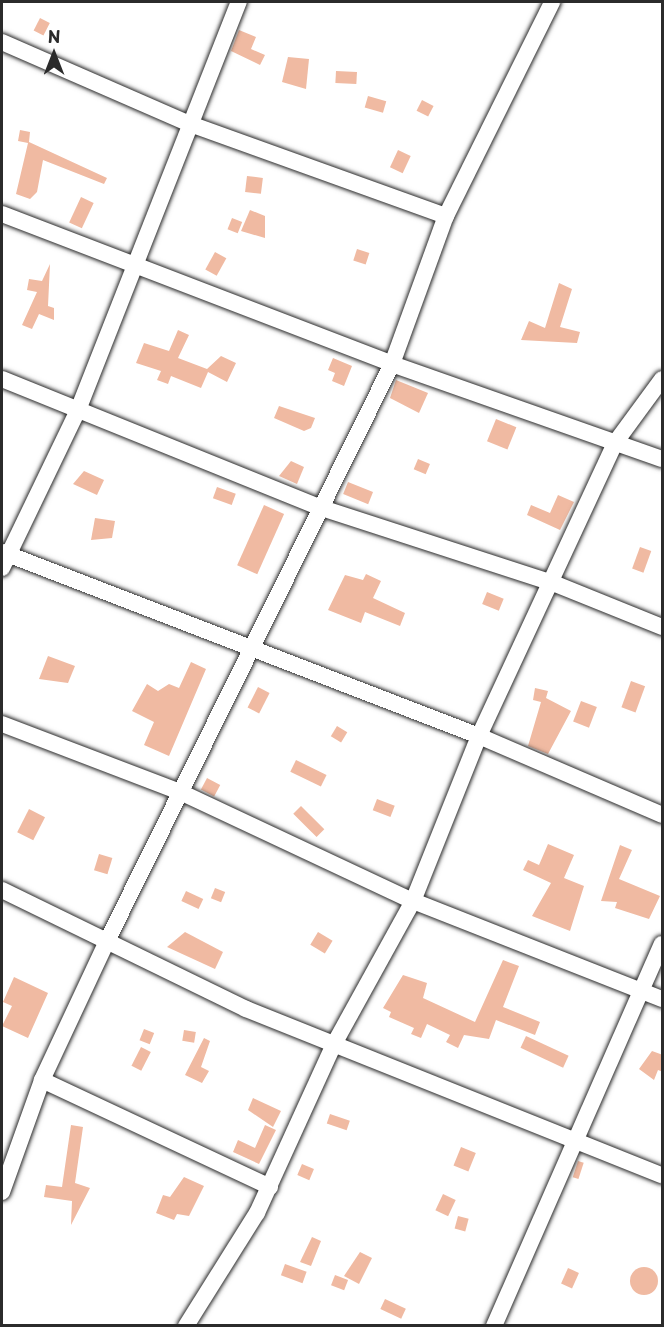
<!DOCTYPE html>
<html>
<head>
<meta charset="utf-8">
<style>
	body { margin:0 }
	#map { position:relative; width:664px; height:1327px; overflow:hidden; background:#fff; font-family:"Playpen Sans",sans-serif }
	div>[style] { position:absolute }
	.building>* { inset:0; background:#f0baa2; transform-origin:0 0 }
	.round { border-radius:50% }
	.roads { filter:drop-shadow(0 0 2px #2b2b2b) drop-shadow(0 0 2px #2b2b2b) }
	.minor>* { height:16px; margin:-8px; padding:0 8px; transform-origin:8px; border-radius:8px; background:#fff }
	span { translate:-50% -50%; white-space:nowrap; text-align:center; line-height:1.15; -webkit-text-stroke:4.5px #fff; paint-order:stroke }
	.frame { position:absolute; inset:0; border:3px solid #2b2b2b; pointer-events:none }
	.north { position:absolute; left:24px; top:24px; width:60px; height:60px; -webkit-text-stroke:4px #fff; paint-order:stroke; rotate:0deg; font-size:16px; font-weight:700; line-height:24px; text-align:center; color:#2b2b2b }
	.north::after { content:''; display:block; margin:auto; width:21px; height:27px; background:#2b2b2b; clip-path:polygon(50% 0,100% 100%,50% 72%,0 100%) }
</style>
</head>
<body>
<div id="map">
	<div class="building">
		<i style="left:40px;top:18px;width:11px;height:14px;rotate:27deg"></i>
		<i style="clip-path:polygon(239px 30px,256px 37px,251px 49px,265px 55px,260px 65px,231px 51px)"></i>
		<i style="clip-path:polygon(288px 57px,309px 59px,306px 89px,282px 82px)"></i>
		<i style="left:336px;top:71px;width:21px;height:12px;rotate:3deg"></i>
		<i style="left:368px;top:96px;width:19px;height:12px;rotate:16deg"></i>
		<i style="left:422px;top:100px;width:13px;height:12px;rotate:27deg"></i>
		<i style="clip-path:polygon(20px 130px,30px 132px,29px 142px,107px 178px,104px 184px,43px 160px,37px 192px,30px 199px,16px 194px,28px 143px,18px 141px)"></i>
		<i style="left:398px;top:150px;width:14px;height:19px;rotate:25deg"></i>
		<i style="left:247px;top:176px;width:16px;height:16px;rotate:7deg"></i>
		<i style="left:81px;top:197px;width:14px;height:28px;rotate:25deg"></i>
		<i style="clip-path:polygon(250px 210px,265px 216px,265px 238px,241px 231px)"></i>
		<i style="left:232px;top:218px;width:11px;height:12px;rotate:22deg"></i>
		<i style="left:357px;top:249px;width:13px;height:12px;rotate:18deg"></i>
		<i style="left:215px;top:252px;width:13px;height:20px;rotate:29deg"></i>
		<i style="clip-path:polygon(50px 264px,48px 306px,54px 308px,54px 320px,39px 314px,32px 329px,22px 325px,37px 292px,27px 290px,29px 279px,42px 281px)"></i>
		<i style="clip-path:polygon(559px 283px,572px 289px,560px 327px,580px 332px,577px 343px,521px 340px,529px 321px,545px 328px)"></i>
		<i style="clip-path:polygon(178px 330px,189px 335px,178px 358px,207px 369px,221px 356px,236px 363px,227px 382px,208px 372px,201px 388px,171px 376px,168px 384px,157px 380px,161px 371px,136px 363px,144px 343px,169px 351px)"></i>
		<i style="clip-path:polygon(333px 358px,352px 366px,344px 386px,332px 381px,335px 373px,328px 370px)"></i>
		<i style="clip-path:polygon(396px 380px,428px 393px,419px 413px,390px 398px)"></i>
		<i style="clip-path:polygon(279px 406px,315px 418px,311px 428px,304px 431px,274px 418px)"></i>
		<i style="left:496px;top:419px;width:22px;height:24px;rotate:22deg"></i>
		<i style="left:418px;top:459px;width:13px;height:11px;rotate:23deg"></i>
		<i style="clip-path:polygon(291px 461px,304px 467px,297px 484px,279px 476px)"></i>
		<i style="clip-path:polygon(84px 471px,104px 480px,97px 495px,73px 484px)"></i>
		<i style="left:348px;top:482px;width:27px;height:13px;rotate:22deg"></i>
		<i style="left:217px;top:487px;width:20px;height:12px;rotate:20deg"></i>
		<i style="clip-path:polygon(558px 495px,574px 502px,560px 530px,527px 515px,531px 505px,550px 513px)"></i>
		<i style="left:264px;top:505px;width:22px;height:66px;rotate:24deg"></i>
		<i style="clip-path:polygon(95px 518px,115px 521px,112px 538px,91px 540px)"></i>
		<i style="left:640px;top:547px;width:12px;height:23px;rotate:20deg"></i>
		<i style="clip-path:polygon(366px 574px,381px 581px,373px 598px,405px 613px,400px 626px,365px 612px,361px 623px,328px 610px,345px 575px,363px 580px)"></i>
		<i style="left:487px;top:592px;width:18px;height:13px;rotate:22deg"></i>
		<i style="clip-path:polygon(48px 656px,75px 666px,68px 683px,39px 679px)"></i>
		<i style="clip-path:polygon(191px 662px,206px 669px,169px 756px,144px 745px,154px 722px,132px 711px,147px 684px,158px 691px,169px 684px,179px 688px)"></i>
		<i style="left:631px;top:681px;width:15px;height:28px;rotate:20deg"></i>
		<i style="left:258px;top:687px;width:13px;height:23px;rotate:27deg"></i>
		<i style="clip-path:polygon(535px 688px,548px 691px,546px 698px,571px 711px,548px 754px,528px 746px,541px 702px,533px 700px)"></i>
		<i style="left:581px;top:701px;width:17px;height:22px;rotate:21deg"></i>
		<i style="left:337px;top:726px;width:12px;height:12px;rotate:31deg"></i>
		<i style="left:296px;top:760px;width:34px;height:13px;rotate:26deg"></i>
		<i style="left:207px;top:778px;width:15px;height:13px;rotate:28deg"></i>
		<i style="left:377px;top:799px;width:19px;height:12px;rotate:21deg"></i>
		<i style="left:301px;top:806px;width:33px;height:11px;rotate:45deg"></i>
		<i style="left:29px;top:809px;width:18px;height:26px;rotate:27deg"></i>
		<i style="clip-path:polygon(548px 844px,574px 855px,564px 878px,584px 886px,570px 931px,532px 916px,551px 883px,523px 870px,528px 860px,539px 865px)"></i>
		<i style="clip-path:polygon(620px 845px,632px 850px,619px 879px,660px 896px,649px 919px,615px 908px,617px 902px,601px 901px)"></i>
		<i style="left:99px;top:854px;width:14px;height:17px;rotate:17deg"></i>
		<i style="left:215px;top:888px;width:11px;height:11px;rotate:22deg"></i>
		<i style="left:186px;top:891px;width:19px;height:11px;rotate:25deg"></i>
		<i style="clip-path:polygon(185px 932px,223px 952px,215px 969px,167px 947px)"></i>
		<i style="left:318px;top:932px;width:17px;height:15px;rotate:31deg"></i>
		<i style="clip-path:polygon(503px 960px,519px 966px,503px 1007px,540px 1022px,535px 1035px,496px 1020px,489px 1039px,464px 1035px,458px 1048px,446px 1042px,450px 1035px,427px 1024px,421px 1038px,411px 1034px,414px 1028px,389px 1017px,391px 1012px,383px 1008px,403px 975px,427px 983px,423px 998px,475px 1022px)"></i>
		<i style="clip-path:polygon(14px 977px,48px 993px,28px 1038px,2px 1026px,12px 1006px,3px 1002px)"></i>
		<i style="left:144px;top:1029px;width:11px;height:12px;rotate:22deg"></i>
		<i style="left:184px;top:1030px;width:12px;height:11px;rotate:9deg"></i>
		<i style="left:526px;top:1036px;width:47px;height:13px;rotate:25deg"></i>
		<i style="clip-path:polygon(204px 1038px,210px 1041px,201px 1067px,209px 1071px,202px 1083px,185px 1075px)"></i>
		<i style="left:141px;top:1047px;width:11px;height:21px;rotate:27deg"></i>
		<i style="clip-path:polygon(652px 1051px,663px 1055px,663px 1072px,658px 1070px,654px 1080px,639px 1069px)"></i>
		<i style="clip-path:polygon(253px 1098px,281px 1111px,273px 1127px,248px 1110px)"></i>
		<i style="left:330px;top:1114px;width:21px;height:10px;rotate:19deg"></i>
		<i style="clip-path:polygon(71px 1125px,83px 1127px,75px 1183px,90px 1188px,71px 1225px,72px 1201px,44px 1197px,46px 1185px,62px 1187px)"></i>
		<i style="clip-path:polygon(265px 1125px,276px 1130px,259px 1164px,233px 1152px,238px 1140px,255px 1148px)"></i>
		<i style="left:461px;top:1147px;width:16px;height:20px;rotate:22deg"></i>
		<i style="left:578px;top:1161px;width:6px;height:17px;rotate:18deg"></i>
		<i style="left:302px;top:1164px;width:13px;height:12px;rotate:23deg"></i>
		<i style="clip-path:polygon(184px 1177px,204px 1186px,189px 1216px,177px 1214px,174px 1220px,156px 1213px,163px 1195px,170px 1197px)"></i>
		<i style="left:443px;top:1194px;width:14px;height:18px;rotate:25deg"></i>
		<i style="left:458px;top:1216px;width:11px;height:13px;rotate:15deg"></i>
		<i style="clip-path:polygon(312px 1237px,321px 1241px,311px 1266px,300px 1262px)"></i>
		<i style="clip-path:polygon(360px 1252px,372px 1258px,359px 1284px,344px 1276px)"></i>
		<i style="left:285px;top:1264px;width:23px;height:12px;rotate:20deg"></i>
		<i class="round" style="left:630px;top:1267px;width:28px;height:28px"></i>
		<i style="left:568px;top:1268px;width:12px;height:17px;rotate:24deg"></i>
		<i style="left:335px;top:1275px;width:14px;height:11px;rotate:21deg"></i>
		<i style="left:385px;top:1299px;width:23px;height:11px;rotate:25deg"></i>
	</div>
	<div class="roads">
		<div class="minor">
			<i style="left:2px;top:42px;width:205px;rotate:23.6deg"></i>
			<i style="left:190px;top:124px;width:272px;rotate:19.8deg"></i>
			<i style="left:2px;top:214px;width:418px;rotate:21deg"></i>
			<i style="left:392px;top:364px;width:286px;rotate:19.4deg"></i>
			<i style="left:2px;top:379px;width:345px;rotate:22deg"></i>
			<i style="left:322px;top:508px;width:243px;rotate:18deg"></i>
			<i style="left:553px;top:583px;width:118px;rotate:22deg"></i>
			<i style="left:2px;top:552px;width:511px;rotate:21.09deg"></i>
			<i style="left:479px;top:736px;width:199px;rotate:23.3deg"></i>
			<i style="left:2px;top:568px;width:175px;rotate:-64.3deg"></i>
			<i style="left:78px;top:410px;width:439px;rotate:-68.5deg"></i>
			<i style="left:2px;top:724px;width:191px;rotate:20.9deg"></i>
			<i style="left:180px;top:792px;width:257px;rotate:25.1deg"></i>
			<i style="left:413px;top:901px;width:268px;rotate:21.5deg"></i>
			<i style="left:2px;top:890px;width:271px;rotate:26deg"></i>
			<i style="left:246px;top:1009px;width:448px;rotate:21.8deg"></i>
			<i style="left:42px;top:1080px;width:252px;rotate:25.1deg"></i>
			<i style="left:2px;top:1192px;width:119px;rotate:-70.3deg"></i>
			<i style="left:42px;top:1080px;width:153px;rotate:-64.9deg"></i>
			<i style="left:107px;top:941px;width:644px;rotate:-63.71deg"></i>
			<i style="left:392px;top:364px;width:158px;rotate:-70deg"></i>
			<i style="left:446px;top:216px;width:239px;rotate:-63.6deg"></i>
			<i style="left:186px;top:1326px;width:133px;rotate:-57.9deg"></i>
			<i style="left:257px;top:1213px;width:183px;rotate:-65.5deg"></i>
			<i style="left:333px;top:1046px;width:166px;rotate:-61.1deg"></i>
			<i style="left:413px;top:901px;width:178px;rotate:-68.2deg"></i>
			<i style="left:479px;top:736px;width:323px;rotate:-65.1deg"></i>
			<i style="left:615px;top:443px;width:79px;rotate:-53.7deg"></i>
			<i style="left:494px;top:1326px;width:417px;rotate:-66.3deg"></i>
		</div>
	</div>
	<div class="frame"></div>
	<div class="north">N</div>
</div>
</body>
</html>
